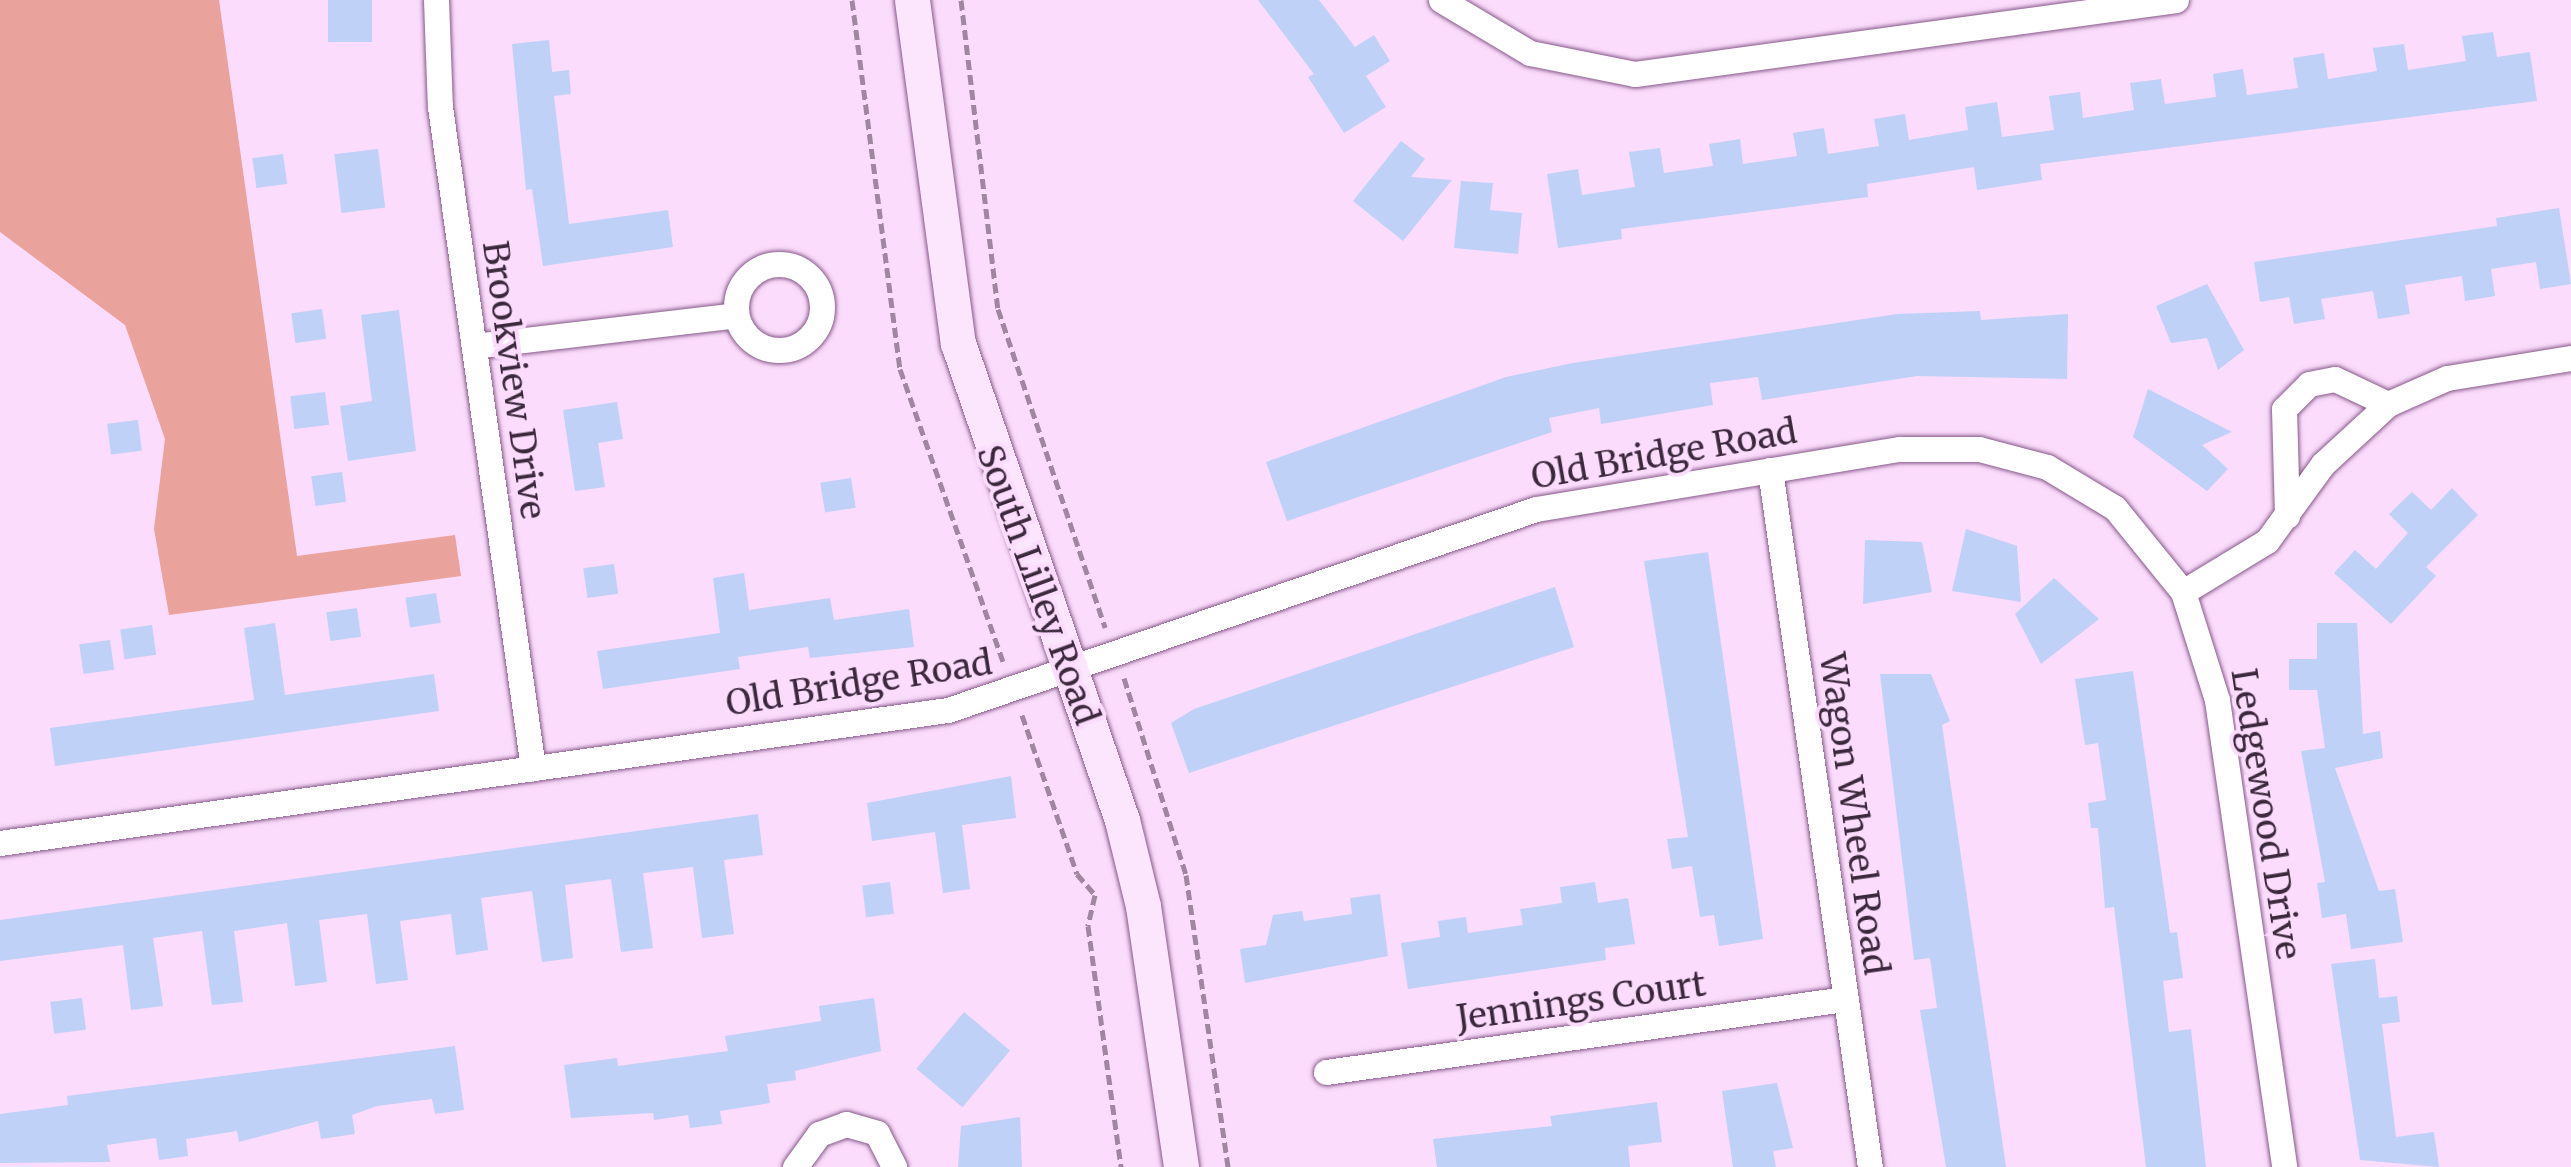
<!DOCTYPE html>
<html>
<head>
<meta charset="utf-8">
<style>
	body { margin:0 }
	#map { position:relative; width:2571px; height:1167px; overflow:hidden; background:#fbdcfc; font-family:Merriweather,serif }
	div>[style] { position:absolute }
	.green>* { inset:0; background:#e9a29c }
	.building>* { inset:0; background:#bfd1f6; transform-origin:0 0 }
	.path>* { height:5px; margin-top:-2.5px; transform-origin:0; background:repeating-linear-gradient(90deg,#a086a1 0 10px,transparent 0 15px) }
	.roads { filter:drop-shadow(0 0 2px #865989) drop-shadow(0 0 2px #865989) }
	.street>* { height:25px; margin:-12.5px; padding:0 12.5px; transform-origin:12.5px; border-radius:12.5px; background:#fff }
	.street>.ring { margin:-12.5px; padding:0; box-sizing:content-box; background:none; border:25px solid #fff; border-radius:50% }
	.secondary>* { height:35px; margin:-17.5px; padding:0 17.5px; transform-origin:17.5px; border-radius:17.5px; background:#fce6fe }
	span { translate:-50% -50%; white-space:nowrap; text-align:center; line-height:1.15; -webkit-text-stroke:8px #fbdcfc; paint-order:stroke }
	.street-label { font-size:35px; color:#3c283d }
</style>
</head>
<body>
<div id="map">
	<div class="green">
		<i style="clip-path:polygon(0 0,219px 0,297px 556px,455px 535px,461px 576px,169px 615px,154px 529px,165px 439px,125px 325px,0 232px)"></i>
	</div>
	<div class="building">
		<i style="left:328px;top:0;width:44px;height:42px"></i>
		<i style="clip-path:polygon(1258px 0,1319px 0,1355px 47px,1374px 35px,1390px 61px,1366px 76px,1386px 107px,1344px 133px,1308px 77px,1314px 74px)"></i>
		<i style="clip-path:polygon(2493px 32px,2497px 57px,2530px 52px,2537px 101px,2040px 164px,2042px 180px,1977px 190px,1974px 167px,1867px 184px,1868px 197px,1621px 229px,1622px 239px,1558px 248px,1547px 174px,1578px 169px,1582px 195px,1635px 187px,1629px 152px,1660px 148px,1664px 173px,1713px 166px,1709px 144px,1740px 139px,1743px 164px,1797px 156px,1793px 133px,1824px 128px,1828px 154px,1879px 146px,1874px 119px,1905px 114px,1909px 140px,1968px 130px,1965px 107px,1997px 102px,2002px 137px,2054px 130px,2049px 96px,2080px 92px,2083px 118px,2134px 110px,2130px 83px,2161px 79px,2165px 104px,2216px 97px,2213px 74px,2243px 69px,2247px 95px,2298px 88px,2293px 58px,2324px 53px,2328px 79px,2377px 71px,2373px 48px,2404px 44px,2408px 70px,2466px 61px,2462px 36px)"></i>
		<i style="clip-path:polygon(549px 40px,552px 72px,569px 70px,571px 94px,554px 96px,569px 224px,668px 210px,673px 247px,543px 266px,532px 189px,526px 190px,512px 44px)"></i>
		<i style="clip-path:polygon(1401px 141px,1425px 159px,1411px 177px,1452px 180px,1403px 241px,1353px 201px)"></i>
		<i style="left:378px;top:149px;width:59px;height:44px;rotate:83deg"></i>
		<i style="left:283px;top:154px;width:30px;height:31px;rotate:82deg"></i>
		<i style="clip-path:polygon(1461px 181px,1493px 183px,1490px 210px,1522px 213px,1518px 254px,1454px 248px)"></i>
		<i style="clip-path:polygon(2559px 208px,2571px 284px,2540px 289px,2536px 262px,2491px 269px,2495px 296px,2465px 301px,2462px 276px,2405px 285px,2410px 314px,2378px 319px,2373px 291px,2321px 299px,2325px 319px,2294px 324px,2289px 297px,2260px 302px,2254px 262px,2497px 226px,2496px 218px)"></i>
		<i style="clip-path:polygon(2207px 284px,2244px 350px,2218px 370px,2207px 338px,2171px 343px,2156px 306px)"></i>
		<i style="left:322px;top:309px;width:30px;height:31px;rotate:82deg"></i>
		<i style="clip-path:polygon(399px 310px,416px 451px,348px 461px,340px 406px,372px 401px,361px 315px)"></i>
		<i style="clip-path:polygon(1980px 311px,1981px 320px,2068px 314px,2067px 379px,1917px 376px,1762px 400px,1758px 377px,1710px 383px,1713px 405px,1601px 424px,1599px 408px,1549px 418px,1552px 432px,1287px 521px,1266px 462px,1506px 377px,1573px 363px,1897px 314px)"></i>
		<i style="clip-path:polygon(2148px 389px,2232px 432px,2202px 445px,2228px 469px,2207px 491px,2133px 437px)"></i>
		<i style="left:325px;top:392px;width:33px;height:35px;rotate:83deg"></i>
		<i style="clip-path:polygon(617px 402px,623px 439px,598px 443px,605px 487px,575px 491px,563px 410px)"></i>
		<i style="left:138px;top:420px;width:31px;height:31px;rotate:83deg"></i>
		<i style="left:342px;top:472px;width:30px;height:31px;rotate:82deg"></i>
		<i style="left:851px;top:478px;width:30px;height:31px;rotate:81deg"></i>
		<i style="clip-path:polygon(2452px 488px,2478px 515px,2426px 567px,2436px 576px,2391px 624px,2334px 573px,2355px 550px,2376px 569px,2408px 533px,2389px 514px,2412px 492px,2431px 510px)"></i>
		<i style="clip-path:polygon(1966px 529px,2017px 546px,2021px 602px,1952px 591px)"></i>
		<i style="clip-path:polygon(1865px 540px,1922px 542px,1932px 592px,1863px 604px)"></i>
		<i style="clip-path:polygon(1708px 552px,1763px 939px,1719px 946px,1714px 915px,1700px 917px,1692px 866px,1672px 869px,1667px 839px,1688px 837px,1644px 561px)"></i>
		<i style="left:614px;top:564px;width:30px;height:31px;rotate:82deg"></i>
		<i style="clip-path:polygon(744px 573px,749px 610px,830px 598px,834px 620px,909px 609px,914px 647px,810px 658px,808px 647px,738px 657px,740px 669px,603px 689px,597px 651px,720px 633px,713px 578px)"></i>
		<i style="clip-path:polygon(2054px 578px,2099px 619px,2041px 664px,2015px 614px)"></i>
		<i style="clip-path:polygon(1555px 587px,1574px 647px,1189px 773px,1171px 723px,1194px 709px)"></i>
		<i style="left:436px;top:593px;width:30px;height:31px;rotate:81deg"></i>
		<i style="left:357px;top:608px;width:29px;height:31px;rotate:82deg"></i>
		<i style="clip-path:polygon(275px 623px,285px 695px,434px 674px,439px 711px,55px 766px,50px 728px,254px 700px,244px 628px)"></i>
		<i style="clip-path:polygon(2317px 623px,2357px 623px,2363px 734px,2380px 731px,2383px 758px,2335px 768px,2379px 891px,2395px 889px,2403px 942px,2351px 949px,2346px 914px,2322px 918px,2317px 883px,2325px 882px,2301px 751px,2325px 748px,2317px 690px,2289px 690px,2289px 659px,2317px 659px)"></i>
		<i style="left:152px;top:625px;width:30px;height:32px;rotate:82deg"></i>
		<i style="left:110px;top:640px;width:30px;height:31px;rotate:82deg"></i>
		<i style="clip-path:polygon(2133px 671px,2170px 933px,2177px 932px,2183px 978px,2163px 981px,2169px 1032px,2191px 1029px,2206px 1167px,2146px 1167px,2114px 907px,2105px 908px,2098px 828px,2091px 828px,2088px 803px,2106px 800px,2098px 743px,2085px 745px,2075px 679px)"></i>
		<i style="clip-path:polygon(1880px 674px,1931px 674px,1950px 721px,1942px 725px,2006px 1167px,1946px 1167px,1920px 1010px,1937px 1008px,1930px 958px,1914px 960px)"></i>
		<i style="clip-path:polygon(1011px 776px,1016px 818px,962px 825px,970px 889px,943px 893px,935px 832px,872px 841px,867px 803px)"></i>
		<i style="clip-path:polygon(758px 814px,763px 855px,724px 860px,734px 934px,702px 938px,693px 867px,643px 873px,653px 948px,621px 952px,611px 879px,565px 885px,573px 958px,542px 962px,532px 891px,481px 898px,488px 950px,456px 955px,451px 914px,400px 921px,408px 980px,376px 984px,367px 914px,319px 920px,327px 982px,295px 986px,287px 923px,234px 931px,243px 1002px,212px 1005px,202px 931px,153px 938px,163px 1006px,131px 1010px,123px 945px,0 961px,0 920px)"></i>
		<i style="left:890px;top:882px;width:32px;height:28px;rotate:83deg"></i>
		<i style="clip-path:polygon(1595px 882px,1598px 903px,1628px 898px,1635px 944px,1605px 948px,1606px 960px,1408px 989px,1401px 943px,1440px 937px,1438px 921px,1466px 917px,1468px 933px,1523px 925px,1520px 909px,1562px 903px,1560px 887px)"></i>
		<i style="clip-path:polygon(1380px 894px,1388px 956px,1245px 983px,1240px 949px,1266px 945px,1273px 915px,1302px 911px,1304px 921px,1352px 914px,1350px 898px)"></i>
		<i style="clip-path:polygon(2375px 959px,2379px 998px,2397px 996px,2400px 1022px,2382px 1024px,2396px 1137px,2434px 1132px,2439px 1167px,2360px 1160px,2331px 964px)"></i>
		<i style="left:82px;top:998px;width:32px;height:32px;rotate:83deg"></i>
		<i style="clip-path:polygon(874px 998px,881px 1051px,795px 1071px,796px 1080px,767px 1084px,770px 1103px,720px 1111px,722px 1124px,690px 1128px,688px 1115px,654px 1120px,653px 1113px,571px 1118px,564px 1065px,617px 1058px,618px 1066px,728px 1051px,725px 1036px,821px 1021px,819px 1006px)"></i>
		<i style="left:964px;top:1012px;width:60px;height:74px;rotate:40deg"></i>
		<i style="clip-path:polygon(455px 1046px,464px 1110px,435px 1114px,432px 1099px,377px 1106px,352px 1115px,355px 1134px,321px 1139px,318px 1121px,239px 1142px,237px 1131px,186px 1139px,188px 1156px,159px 1160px,156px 1138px,107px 1145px,110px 1162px,0 1163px,0 1114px,68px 1105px,67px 1096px)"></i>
		<i style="clip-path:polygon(1777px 1083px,1793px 1148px,1773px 1151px,1776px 1167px,1733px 1167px,1722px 1091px)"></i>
		<i style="clip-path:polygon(1657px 1102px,1662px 1142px,1628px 1146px,1630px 1167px,1437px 1167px,1433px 1139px,1552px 1126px,1550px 1116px)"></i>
		<i style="clip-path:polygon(1020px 1117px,1022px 1167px,958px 1167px,961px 1126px)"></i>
	</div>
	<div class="path">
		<i style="left:852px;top:0;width:372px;rotate:82.6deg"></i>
		<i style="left:900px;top:369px;width:310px;rotate:70.6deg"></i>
		<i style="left:961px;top:0;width:311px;rotate:83.2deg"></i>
		<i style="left:998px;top:309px;width:336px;rotate:71.4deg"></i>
		<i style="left:1124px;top:678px;width:207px;rotate:72.5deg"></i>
		<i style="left:1186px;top:875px;width:295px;rotate:81.8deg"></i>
		<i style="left:1022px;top:715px;width:168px;rotate:70.9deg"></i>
		<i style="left:1077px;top:874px;width:28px;rotate:49deg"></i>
		<i style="left:1095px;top:895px;width:32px;rotate:103deg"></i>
		<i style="left:1088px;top:926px;width:243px;rotate:82.2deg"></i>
	</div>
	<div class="roads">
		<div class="street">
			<i style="left:436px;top:0;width:107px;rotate:87.9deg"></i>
			<i style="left:440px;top:107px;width:668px;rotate:81.99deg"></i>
			<i style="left:1441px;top:0;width:104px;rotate:30.8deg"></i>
			<i style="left:1530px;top:53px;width:107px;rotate:11.3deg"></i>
			<i style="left:1635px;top:74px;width:546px;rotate:-7.79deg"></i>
			<i class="ring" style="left:736px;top:264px;width:61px;height:61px"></i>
			<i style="left:474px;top:346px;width:264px;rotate:-6.7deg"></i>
			<i style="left:1770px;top:470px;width:704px;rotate:81.84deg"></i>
			<i style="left:2287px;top:516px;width:107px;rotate:-91.6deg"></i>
			<i style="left:2284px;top:409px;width:35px;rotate:-45deg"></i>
			<i style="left:2309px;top:384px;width:26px;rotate:-11deg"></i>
			<i style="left:2335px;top:379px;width:59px;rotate:25.3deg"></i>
			<i style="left:2183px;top:592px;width:98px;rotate:-31.3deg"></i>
			<i style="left:2267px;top:541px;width:95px;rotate:-54deg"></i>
			<i style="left:2323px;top:464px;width:88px;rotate:-42.7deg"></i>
			<i style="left:2388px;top:404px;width:64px;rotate:-23.8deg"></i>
			<i style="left:2447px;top:378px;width:126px;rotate:-9.2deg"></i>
			<i style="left:0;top:843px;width:957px;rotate:-7.99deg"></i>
			<i style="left:948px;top:710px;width:621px;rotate:-18.87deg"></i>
			<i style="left:1536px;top:509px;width:369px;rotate:-9.4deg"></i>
			<i style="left:1900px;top:449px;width:79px"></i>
			<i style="left:1979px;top:449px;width:70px;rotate:14.8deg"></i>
			<i style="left:2047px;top:467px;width:79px;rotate:31.1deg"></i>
			<i style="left:2115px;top:508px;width:108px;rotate:51deg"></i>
			<i style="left:2183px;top:592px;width:113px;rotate:72.5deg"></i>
			<i style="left:2217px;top:700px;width:472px;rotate:81.8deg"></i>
			<i style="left:1326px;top:1072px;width:524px;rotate:-8.01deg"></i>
			<i style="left:795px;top:1167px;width:41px;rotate:-54deg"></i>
			<i style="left:819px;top:1134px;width:29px;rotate:-20deg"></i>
			<i style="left:846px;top:1124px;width:32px;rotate:16deg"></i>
			<i style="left:877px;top:1133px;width:38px;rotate:63deg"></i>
		</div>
		<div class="secondary">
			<i style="left:912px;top:0;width:346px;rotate:82.4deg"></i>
			<i style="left:958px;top:343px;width:504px;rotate:71.03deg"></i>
			<i style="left:1122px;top:820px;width:89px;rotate:76.3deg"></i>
			<i style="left:1143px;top:906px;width:264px;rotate:81.7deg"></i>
		</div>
	</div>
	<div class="street-label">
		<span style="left:514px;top:380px;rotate:82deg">Brookview Drive</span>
		<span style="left:1664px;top:454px;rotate:-10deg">Old Bridge Road</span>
		<span style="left:1038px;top:585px;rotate:70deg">South Lilley Road</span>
		<span style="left:859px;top:683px;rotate:-9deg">Old Bridge Road</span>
		<span style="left:1854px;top:814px;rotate:82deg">Wagon Wheel Road</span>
		<span style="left:2266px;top:814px;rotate:81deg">Ledgewood Drive</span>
		<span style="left:1581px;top:1001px;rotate:-8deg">Jennings Court</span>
	</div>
</div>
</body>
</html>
